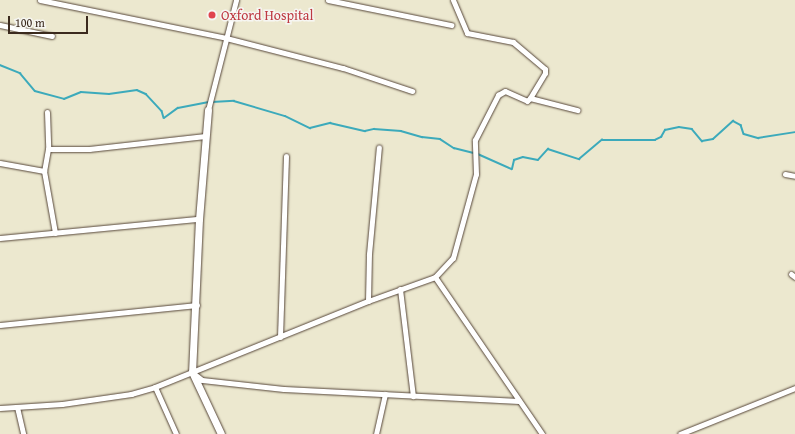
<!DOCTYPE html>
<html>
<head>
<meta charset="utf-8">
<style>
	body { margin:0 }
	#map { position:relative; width:795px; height:434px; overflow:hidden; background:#ece8cf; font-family:"Gentium Book Plus",serif }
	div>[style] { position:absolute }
	.stream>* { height:1.5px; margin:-0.75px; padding:0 0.75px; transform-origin:0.75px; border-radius:0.75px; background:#3caabb }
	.roads { filter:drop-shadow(0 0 1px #564639) drop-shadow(0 0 1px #564639) }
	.street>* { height:5px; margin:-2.5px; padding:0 2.5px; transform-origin:2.5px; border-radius:2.5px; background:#fff }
	.secondary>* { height:7px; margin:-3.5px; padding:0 3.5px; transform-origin:3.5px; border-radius:3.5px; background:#fff }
	.dots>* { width:11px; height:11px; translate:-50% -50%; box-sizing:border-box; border:2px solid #f6f6f2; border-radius:50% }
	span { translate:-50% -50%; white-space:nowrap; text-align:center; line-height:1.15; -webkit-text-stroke:3px #f6f6f2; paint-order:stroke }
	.health-label { font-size:14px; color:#be3a42 }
	.left { translate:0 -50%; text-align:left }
	.scale { position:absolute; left:8px; top:16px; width:80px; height:18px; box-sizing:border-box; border:2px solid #3b2a1e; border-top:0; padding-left:5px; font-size:12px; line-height:14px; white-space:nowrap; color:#3b2a1e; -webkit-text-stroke:3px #f6f6f2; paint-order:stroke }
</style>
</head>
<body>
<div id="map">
	<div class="stream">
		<i style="left:0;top:65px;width:22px;rotate:22deg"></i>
		<i style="left:20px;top:73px;width:23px;rotate:50deg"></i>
		<i style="left:35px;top:91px;width:30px;rotate:15deg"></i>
		<i style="left:64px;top:99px;width:18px;rotate:-22deg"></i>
		<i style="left:81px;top:92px;width:28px;rotate:4deg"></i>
		<i style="left:109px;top:94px;width:28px;rotate:-8deg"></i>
		<i style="left:137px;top:90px;width:10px;rotate:24deg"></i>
		<i style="left:146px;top:94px;width:23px;rotate:47deg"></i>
		<i style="left:162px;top:111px;width:7px;rotate:74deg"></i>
		<i style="left:164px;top:118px;width:17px;rotate:-36deg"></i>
		<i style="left:178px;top:108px;width:31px;rotate:-11deg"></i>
		<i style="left:212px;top:102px;width:22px;rotate:-3deg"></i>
		<i style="left:234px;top:101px;width:53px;rotate:16.4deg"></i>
		<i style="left:285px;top:116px;width:28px;rotate:26deg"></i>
		<i style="left:310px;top:128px;width:21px;rotate:-14deg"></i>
		<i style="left:330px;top:123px;width:36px;rotate:13deg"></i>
		<i style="left:365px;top:131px;width:9px;rotate:-13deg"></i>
		<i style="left:374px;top:129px;width:27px;rotate:4deg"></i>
		<i style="left:401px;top:131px;width:22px;rotate:16deg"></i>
		<i style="left:422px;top:137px;width:18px;rotate:6deg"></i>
		<i style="left:440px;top:139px;width:17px;rotate:33deg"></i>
		<i style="left:454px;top:148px;width:21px;rotate:14deg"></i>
		<i style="left:478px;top:154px;width:37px;rotate:24deg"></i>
		<i style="left:512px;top:169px;width:9px;rotate:-77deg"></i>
		<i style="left:514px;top:160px;width:9px;rotate:-18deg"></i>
		<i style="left:523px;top:157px;width:15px;rotate:11deg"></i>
		<i style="left:538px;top:160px;width:15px;rotate:-48deg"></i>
		<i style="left:548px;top:149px;width:33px;rotate:18deg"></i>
		<i style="left:579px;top:159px;width:30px;rotate:-40deg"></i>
		<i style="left:602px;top:140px;width:53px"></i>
		<i style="left:655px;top:140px;width:7px;rotate:-27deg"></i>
		<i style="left:661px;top:137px;width:8px;rotate:-60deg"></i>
		<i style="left:665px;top:130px;width:14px;rotate:-12deg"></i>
		<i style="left:679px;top:127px;width:13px;rotate:9deg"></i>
		<i style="left:692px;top:129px;width:16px;rotate:50deg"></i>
		<i style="left:702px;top:141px;width:11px;rotate:-10deg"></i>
		<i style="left:713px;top:139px;width:27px;rotate:-42deg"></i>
		<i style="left:733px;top:121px;width:9px;rotate:27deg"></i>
		<i style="left:741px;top:125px;width:9px;rotate:72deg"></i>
		<i style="left:744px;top:134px;width:15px;rotate:16deg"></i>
		<i style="left:758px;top:138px;width:37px;rotate:-9deg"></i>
	</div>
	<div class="roads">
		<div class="street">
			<i style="left:40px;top:0;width:190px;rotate:11.5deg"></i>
			<i style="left:226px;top:38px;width:121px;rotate:14.4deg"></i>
			<i style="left:343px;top:68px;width:73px;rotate:18.4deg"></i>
			<i style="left:328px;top:0;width:126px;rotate:11.5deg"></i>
			<i style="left:453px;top:0;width:36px;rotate:67deg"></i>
			<i style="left:467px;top:33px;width:47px;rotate:11.1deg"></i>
			<i style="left:513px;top:42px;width:42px;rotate:40.2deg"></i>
			<i style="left:545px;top:69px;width:4px;rotate:90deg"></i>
			<i style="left:545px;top:73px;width:29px;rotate:121deg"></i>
			<i style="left:0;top:25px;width:53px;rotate:11.9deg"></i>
			<i style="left:208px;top:110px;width:114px;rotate:-75.7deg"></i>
			<i style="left:47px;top:112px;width:37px;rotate:88deg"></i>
			<i style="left:48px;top:149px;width:22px;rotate:100deg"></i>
			<i style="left:44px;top:171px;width:63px;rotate:79.9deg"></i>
			<i style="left:48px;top:149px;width:41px"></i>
			<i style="left:89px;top:149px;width:117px;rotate:-6.4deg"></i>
			<i style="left:0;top:163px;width:45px;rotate:10.3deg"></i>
			<i style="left:785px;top:174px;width:10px;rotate:11deg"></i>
			<i style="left:0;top:238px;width:200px;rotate:-5.5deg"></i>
			<i style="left:791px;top:274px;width:5px;rotate:37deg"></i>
			<i style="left:435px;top:277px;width:190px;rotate:55.7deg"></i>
			<i style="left:400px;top:289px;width:108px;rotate:83.1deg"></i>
			<i style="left:368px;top:301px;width:47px;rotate:-88.8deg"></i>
			<i style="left:369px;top:254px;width:107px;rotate:-84.7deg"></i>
			<i style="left:0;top:325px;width:198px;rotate:-5.8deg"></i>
			<i style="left:280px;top:337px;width:181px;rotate:-88.1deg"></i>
			<i style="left:193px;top:373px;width:11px;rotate:38deg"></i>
			<i style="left:202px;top:380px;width:82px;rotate:6.3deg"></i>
			<i style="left:284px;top:389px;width:235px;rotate:2.9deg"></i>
			<i style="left:155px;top:387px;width:51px;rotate:65.9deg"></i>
			<i style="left:17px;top:407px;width:28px;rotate:77deg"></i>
			<i style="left:0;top:408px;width:62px;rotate:-3.7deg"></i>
			<i style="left:62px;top:404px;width:70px;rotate:-8.2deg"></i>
			<i style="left:131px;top:394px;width:25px;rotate:-16deg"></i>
			<i style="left:155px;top:387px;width:230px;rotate:-22deg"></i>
			<i style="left:368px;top:301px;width:71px;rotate:-19.7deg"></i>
			<i style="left:435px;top:277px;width:26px;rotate:-47deg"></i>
			<i style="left:453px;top:258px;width:87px;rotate:-74.7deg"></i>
			<i style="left:476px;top:174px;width:34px;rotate:-92deg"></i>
			<i style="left:475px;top:140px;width:51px;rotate:-62.9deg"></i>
			<i style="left:498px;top:95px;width:8px;rotate:-30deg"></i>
			<i style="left:505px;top:91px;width:24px;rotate:24deg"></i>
			<i style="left:527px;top:101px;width:4px;rotate:-45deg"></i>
			<i style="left:530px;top:98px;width:49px;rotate:14.3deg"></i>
			<i style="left:376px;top:434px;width:41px;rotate:-77.3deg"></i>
			<i style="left:680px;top:434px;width:124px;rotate:-21.8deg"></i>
		</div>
		<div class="secondary">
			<i style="left:208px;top:110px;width:109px;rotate:94.7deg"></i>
			<i style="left:199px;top:219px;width:153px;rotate:92.6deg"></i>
			<i style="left:192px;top:372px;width:68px;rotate:64.9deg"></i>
		</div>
	</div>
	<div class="dots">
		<i style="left:212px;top:15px;background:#e0444e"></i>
	</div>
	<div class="health-label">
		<span class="left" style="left:221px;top:15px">Oxford Hospital</span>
	</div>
	<div class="scale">100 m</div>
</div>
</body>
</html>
